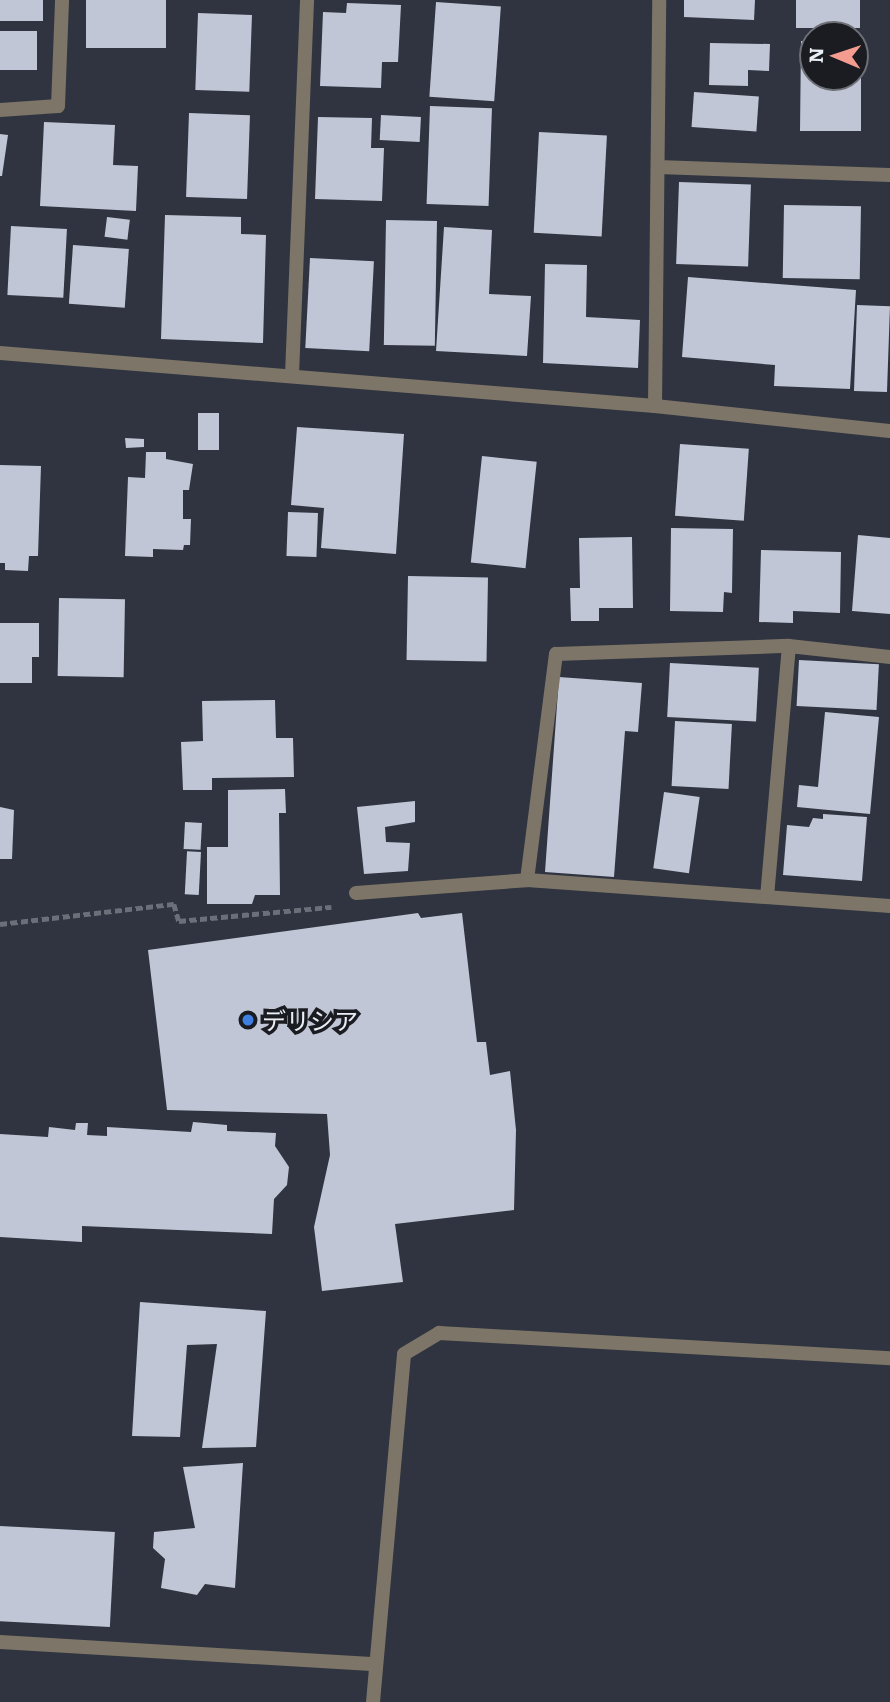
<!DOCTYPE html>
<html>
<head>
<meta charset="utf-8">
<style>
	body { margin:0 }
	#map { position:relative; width:890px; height:1702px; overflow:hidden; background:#2f3440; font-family:Literata,"Noto Sans JP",serif }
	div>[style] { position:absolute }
	.building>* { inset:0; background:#c0c6d5; transform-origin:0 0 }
	.path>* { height:4.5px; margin-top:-2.25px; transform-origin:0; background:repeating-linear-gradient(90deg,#6b6f7a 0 7px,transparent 0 10.5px) }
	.service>* { height:14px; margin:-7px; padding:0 7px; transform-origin:7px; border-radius:7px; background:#7d7567 }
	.minor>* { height:14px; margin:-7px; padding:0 7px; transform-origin:7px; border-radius:7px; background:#7d7567 }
	.tertiary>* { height:14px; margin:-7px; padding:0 7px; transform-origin:7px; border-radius:7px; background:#7d7567 }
	.dots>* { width:19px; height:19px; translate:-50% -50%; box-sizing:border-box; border:4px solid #1a1c21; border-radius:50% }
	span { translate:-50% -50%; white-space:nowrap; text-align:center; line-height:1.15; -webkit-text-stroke:7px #1a1c21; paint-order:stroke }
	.poi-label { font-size:24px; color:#eaeef5 }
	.left { translate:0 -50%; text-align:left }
	.north { position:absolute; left:799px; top:21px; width:70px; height:70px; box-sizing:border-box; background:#1a1c21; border:2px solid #6d7076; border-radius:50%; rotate:272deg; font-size:19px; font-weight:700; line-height:28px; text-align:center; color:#eaeef5 }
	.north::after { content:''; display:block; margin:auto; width:24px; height:32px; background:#f59c91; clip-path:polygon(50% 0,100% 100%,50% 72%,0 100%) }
</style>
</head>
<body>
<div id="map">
	<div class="building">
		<i style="left:0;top:0;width:43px;height:21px"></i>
		<i style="left:86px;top:0;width:80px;height:48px"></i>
		<i style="clip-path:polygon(684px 0,755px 0,754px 20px,684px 17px)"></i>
		<i style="left:796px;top:0;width:64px;height:28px"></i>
		<i style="left:436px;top:2px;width:65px;height:95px;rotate:4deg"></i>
		<i style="clip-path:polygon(347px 3px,401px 5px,398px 62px,382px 62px,381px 88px,320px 86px,323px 12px,346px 13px)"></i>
		<i style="left:198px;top:13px;width:54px;height:77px;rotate:2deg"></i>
		<i style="left:0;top:31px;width:37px;height:39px"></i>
		<i style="clip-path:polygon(801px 41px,813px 41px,813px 77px,855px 77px,855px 41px,861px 41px,861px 131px,800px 131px)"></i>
		<i style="clip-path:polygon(710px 43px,770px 44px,769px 71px,748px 70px,748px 86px,709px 85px)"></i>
		<i style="left:694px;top:92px;width:65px;height:35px;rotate:4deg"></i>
		<i style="left:430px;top:106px;width:62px;height:98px;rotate:2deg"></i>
		<i style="left:189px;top:113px;width:61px;height:84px;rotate:2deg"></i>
		<i style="left:381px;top:115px;width:40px;height:25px;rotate:3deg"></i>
		<i style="clip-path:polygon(318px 117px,372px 118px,371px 148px,384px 148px,382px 201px,315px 199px)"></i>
		<i style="clip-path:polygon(44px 122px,115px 125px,113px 165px,138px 166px,136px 211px,40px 206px)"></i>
		<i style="left:539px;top:132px;width:68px;height:101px;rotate:3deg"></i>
		<i style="clip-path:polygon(0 134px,8px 135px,2px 176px,0 176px)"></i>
		<i style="left:679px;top:182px;width:72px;height:82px;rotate:2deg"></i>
		<i style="left:784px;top:205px;width:77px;height:73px;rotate:1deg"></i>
		<i style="clip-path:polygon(165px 215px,241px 217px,241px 234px,266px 235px,263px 343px,161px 339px)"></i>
		<i style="left:107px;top:217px;width:23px;height:20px;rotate:7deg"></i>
		<i style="left:386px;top:220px;width:51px;height:125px;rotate:1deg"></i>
		<i style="left:11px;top:226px;width:56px;height:69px;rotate:3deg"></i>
		<i style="clip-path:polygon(444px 227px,492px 230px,489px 294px,531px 296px,527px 356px,436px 351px)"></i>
		<i style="left:73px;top:245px;width:56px;height:59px;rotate:4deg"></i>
		<i style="left:310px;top:258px;width:64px;height:90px;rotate:3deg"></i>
		<i style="clip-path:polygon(545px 264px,587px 265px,586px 317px,640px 320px,638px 368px,543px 363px)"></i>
		<i style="clip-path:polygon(688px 277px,856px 290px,850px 389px,774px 386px,775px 365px,682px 357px)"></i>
		<i style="left:857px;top:305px;width:33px;height:86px;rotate:2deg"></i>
		<i style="left:198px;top:413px;width:21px;height:37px"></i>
		<i style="clip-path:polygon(297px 427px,404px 434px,396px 554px,321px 548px,324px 508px,291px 505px)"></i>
		<i style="clip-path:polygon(125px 438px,144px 439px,144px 447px,126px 448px)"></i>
		<i style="left:680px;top:444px;width:69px;height:72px;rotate:4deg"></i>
		<i style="clip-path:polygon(146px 452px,166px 452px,166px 459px,193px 464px,189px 490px,183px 490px,183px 519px,191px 519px,190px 545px,184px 545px,183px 550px,153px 549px,153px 557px,125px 556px,128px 477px,145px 478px)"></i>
		<i style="left:482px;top:456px;width:55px;height:107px;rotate:6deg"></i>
		<i style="clip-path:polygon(0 465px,41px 466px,38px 556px,29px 556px,28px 571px,5px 570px,5px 563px,0 563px)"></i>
		<i style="left:288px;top:512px;width:30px;height:44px;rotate:2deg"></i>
		<i style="clip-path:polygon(671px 528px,733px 529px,732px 593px,724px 592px,723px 612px,670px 611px)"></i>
		<i style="clip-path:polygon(858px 535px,890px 538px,890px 614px,852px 611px)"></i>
		<i style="clip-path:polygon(632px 537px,633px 608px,599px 608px,599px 621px,571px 621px,570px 588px,580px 588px,579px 538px)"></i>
		<i style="clip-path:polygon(761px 550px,841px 552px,840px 613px,793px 611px,793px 623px,759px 622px)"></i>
		<i style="left:408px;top:576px;width:80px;height:84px;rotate:1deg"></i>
		<i style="left:59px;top:598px;width:66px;height:78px;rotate:1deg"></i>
		<i style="clip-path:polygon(0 623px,39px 623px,39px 657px,32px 657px,32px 683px,0 683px)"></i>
		<i style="left:799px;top:660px;width:80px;height:46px;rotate:3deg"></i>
		<i style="left:670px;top:663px;width:89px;height:54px;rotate:3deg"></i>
		<i style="clip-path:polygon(559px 677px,642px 683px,638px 732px,625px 731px,614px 877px,545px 872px)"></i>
		<i style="clip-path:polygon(275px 700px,276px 738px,293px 738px,294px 777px,212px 778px,212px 790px,183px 790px,181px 742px,203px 741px,202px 701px)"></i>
		<i style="clip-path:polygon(825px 712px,879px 717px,870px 814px,797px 807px,799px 785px,818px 787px)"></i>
		<i style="left:675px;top:721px;width:57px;height:65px;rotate:3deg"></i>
		<i style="clip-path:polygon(285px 789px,286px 813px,279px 813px,280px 895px,255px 895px,252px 904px,207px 904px,207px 847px,228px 847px,228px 790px)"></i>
		<i style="left:664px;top:792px;width:36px;height:77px;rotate:8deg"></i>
		<i style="clip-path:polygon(415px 801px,415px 822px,385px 827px,386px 842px,410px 843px,408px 871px,364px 874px,357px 807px)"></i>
		<i style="clip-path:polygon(0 807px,14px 810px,12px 859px,0 859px)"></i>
		<i style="clip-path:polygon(823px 814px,867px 817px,862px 881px,783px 875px,787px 825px,809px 827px,813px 818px,823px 819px)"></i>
		<i style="left:185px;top:822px;width:17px;height:27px;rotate:3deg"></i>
		<i style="left:201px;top:852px;width:43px;height:14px;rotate:93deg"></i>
		<i style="clip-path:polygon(418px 913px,421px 918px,462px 913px,477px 1042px,486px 1042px,490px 1075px,510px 1071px,516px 1130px,514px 1210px,395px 1224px,403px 1282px,322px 1291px,314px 1227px,330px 1155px,327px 1114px,167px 1110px,148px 950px)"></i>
		<i style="clip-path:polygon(193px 1122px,227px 1125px,227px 1131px,276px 1133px,275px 1146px,289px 1167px,287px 1185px,274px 1199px,272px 1234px,82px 1226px,82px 1242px,0 1237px,0 1134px,48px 1137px,49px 1127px,75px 1130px,76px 1123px,88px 1123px,87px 1135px,107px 1136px,107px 1127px,191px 1132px)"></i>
		<i style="clip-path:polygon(140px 1302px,266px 1311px,256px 1447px,202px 1448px,217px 1344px,187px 1345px,180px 1437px,132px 1436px)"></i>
		<i style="clip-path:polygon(243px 1463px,235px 1588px,205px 1584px,197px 1595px,161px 1588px,165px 1559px,153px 1548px,154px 1532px,195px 1528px,183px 1467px)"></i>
		<i style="left:0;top:1526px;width:115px;height:95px;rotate:3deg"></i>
	</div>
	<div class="path">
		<i style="left:0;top:924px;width:175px;rotate:-6.6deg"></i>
		<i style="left:174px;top:904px;width:18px;rotate:74deg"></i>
		<i style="left:179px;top:921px;width:153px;rotate:-5.3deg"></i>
	</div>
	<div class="service">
		<i style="left:0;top:110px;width:58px;rotate:-3.9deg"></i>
		<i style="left:58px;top:106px;width:106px;rotate:-87.8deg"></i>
	</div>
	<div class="minor">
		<i style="left:658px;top:167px;width:232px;rotate:2deg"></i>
		<i style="left:292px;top:375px;width:375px;rotate:-87.7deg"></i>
		<i style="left:655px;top:406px;width:406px;rotate:-89.4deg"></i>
		<i style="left:527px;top:880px;width:228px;rotate:-82.7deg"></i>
		<i style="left:556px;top:654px;width:233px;rotate:-2deg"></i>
		<i style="left:789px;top:646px;width:102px;rotate:6.2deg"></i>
		<i style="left:356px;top:893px;width:171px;rotate:-4.3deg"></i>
		<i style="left:527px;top:880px;width:364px;rotate:4.1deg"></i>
		<i style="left:767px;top:897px;width:252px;rotate:-85deg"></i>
		<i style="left:0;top:1642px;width:376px;rotate:3.4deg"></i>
		<i style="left:373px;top:1702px;width:349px;rotate:-84.9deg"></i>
		<i style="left:404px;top:1354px;width:41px;rotate:-31deg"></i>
		<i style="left:439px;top:1333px;width:452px;rotate:3.2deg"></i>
	</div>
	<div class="tertiary">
		<i style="left:0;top:353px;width:657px;rotate:4.63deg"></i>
		<i style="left:655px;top:406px;width:236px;rotate:6.1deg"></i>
	</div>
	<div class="dots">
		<i style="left:248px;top:1020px;background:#3f7fe0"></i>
	</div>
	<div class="poi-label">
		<span class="left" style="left:262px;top:1020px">デリシア</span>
	</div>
	<div class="north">N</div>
</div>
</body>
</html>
